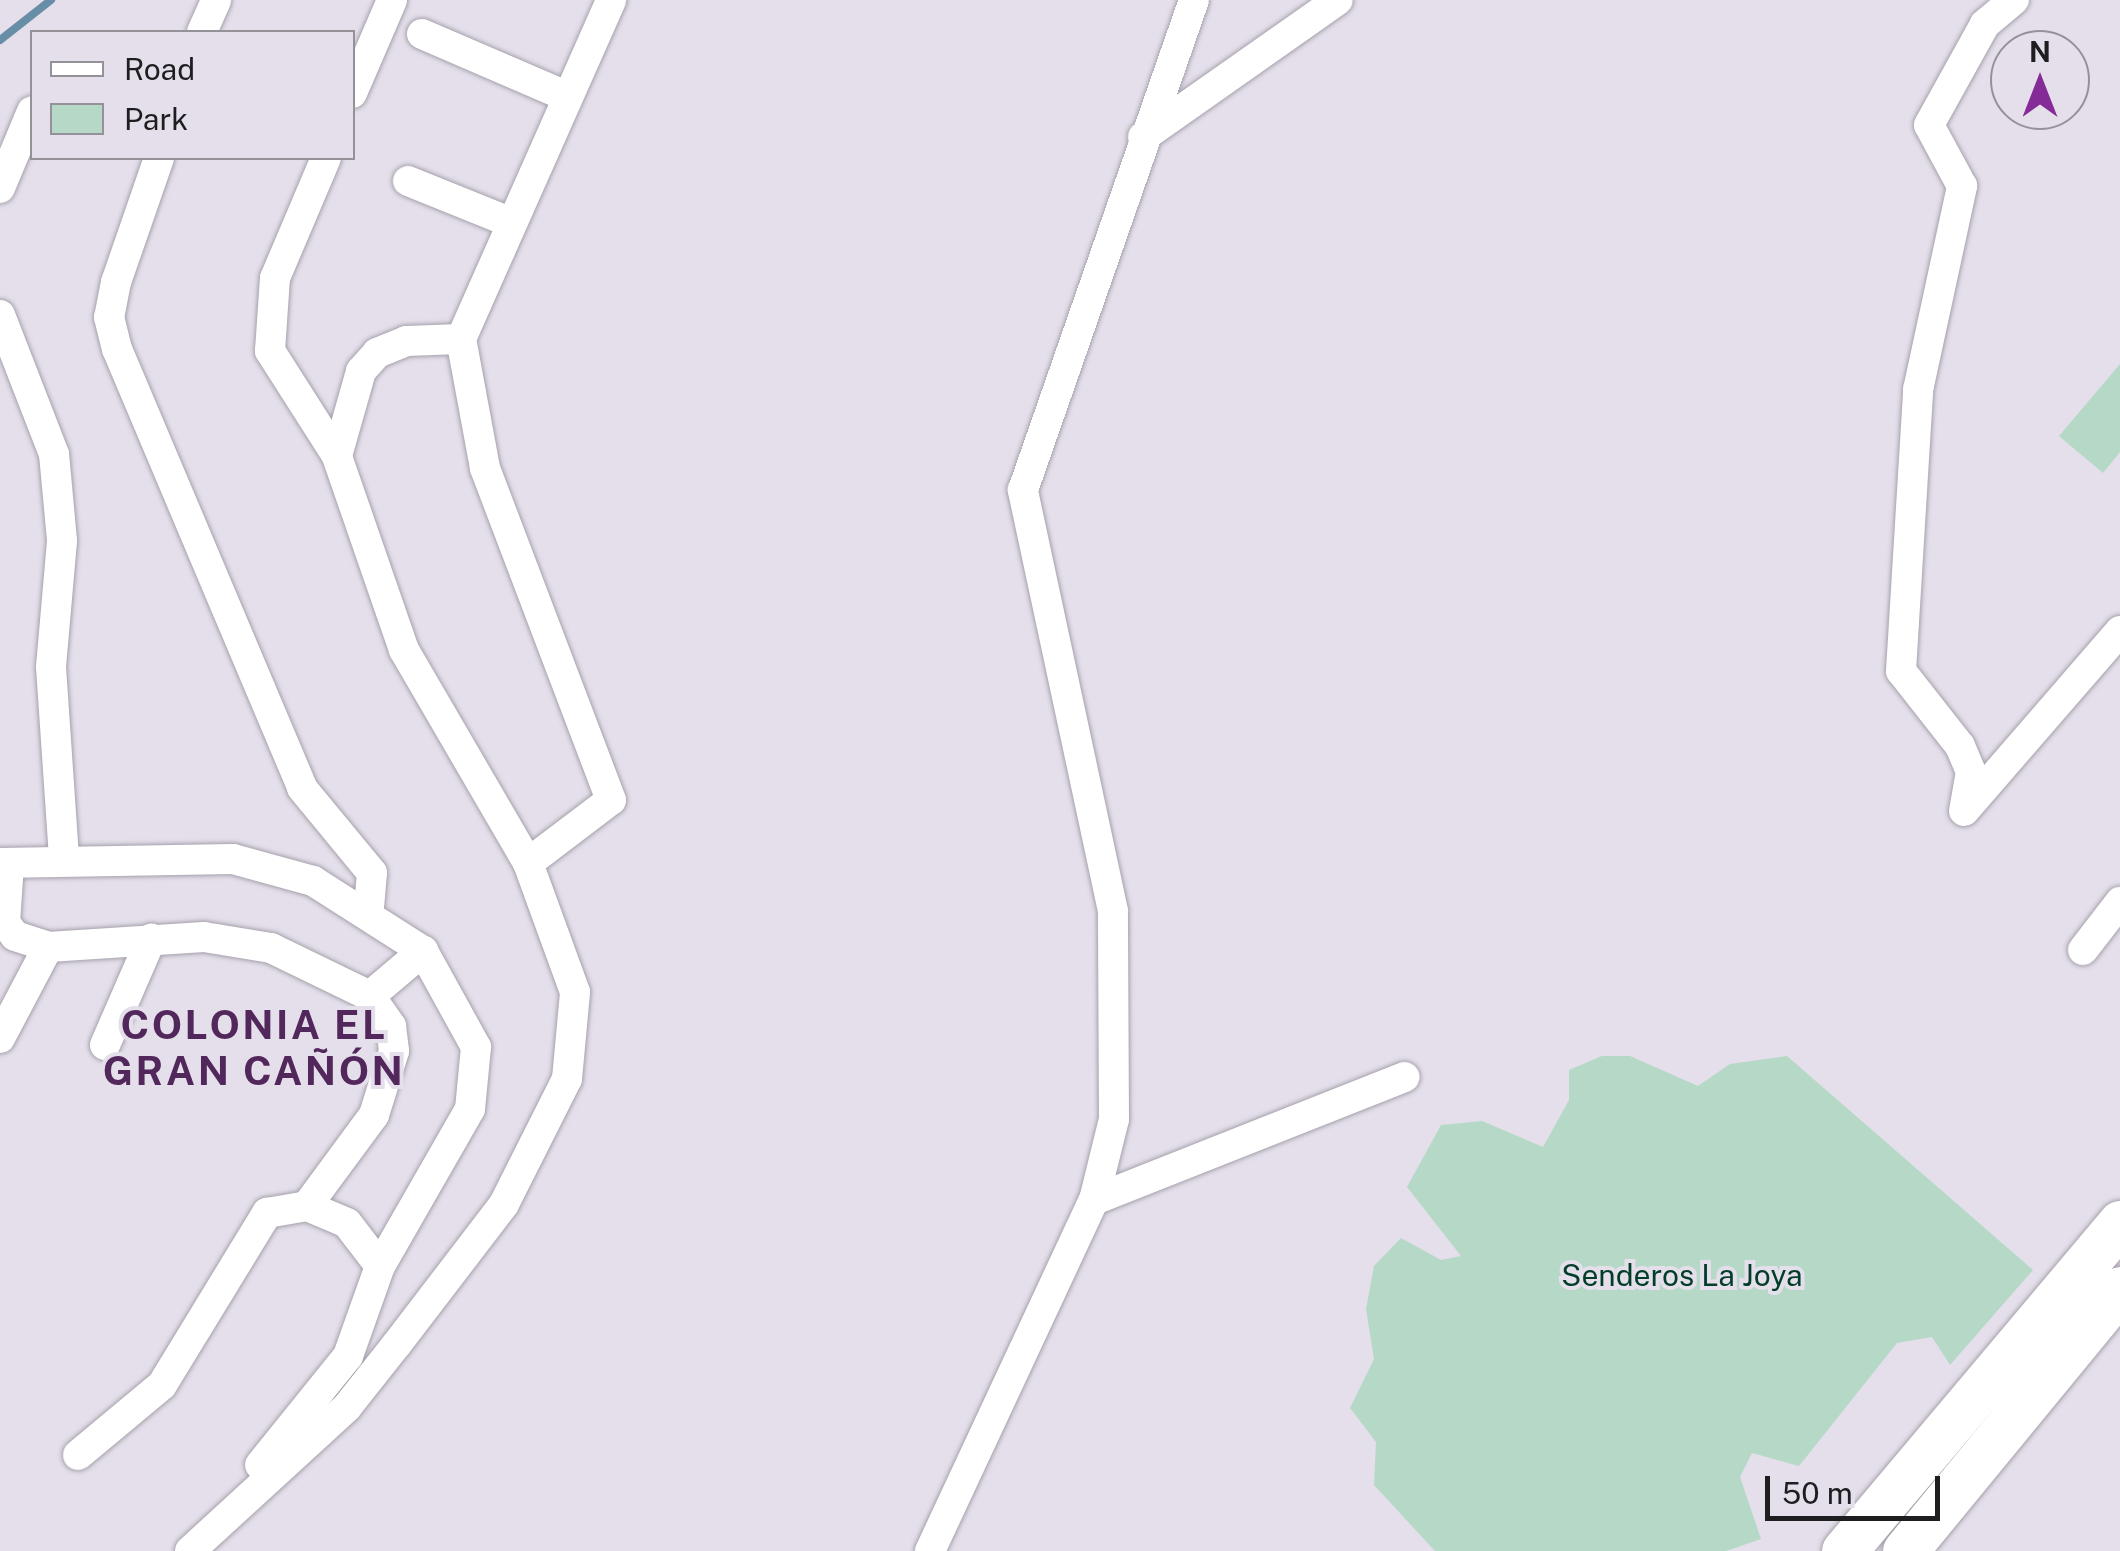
<!DOCTYPE html>
<html>
<head>
<meta charset="utf-8">
<style>
	body { margin:0 }
	#map { position:relative; width:2120px; height:1551px; overflow:hidden; background:#e4dfea; font-family:"Public Sans",sans-serif }
	div>[style] { position:absolute }
	.green>* { inset:0; background:#b5d9c6 }
	.stream>* { height:8px; margin:-4px; padding:0 4px; transform-origin:4px; border-radius:4px; background:#688ea7 }
	.roads { filter:drop-shadow(0 0 2px #a6a1ac) drop-shadow(0 0 2px #a6a1ac) }
	.minor>* { height:30px; margin:-15px; padding:0 15px; transform-origin:15px; border-radius:15px; background:#fff }
	.highway>* { height:45px; margin:-22.5px; padding:0 22.5px; transform-origin:22.5px; border-radius:22.5px; background:#fff }
	span { translate:-50% -50%; white-space:nowrap; text-align:center; line-height:1.15; -webkit-text-stroke:8px #e4dfea; paint-order:stroke }
	.park-label { font-size:30px; color:#013d28 }
	.district-label { font-size:40px; color:#52275b; font-weight:700; letter-spacing:2.5px }
	.legend { position:absolute; left:30px; top:30px; width:325px; height:130px; box-sizing:border-box; background:#e4dfea; border:2px solid #959199; margin:0; padding:12px 18px; list-style:none; font-size:30px; color:#1e1d20 }
	.legend li { display:flex; align-items:center; gap:20px; height:50px }
	.legend b { width:50px; border:2px solid #959199 }
	.north { position:absolute; left:1990px; top:30px; width:100px; height:100px; box-sizing:border-box; background:#e4dfea; border:2px solid #959199; border-radius:50%; rotate:0deg; font-size:28px; font-weight:700; line-height:40px; text-align:center; color:#1e1d20 }
	.north::after { content:''; display:block; margin:auto; width:35px; height:45px; background:#852b98; clip-path:polygon(50% 0,100% 100%,50% 72%,0 100%) }
	.scale { position:absolute; left:1765px; top:1476px; width:175px; height:45px; box-sizing:border-box; border:5px solid #1e1d20; border-top:0; padding-left:12px; font-size:30px; line-height:35px; white-space:nowrap; color:#1e1d20; -webkit-text-stroke:8px #e4dfea; paint-order:stroke }
</style>
</head>
<body>
<div id="map">
	<div class="green">
		<i style="clip-path:polygon(2120px 364px,2120px 452px,2103px 473px,2059px 436px)"></i>
		<i style="clip-path:polygon(1602px 1056px,1630px 1056px,1698px 1086px,1730px 1064px,1787px 1056px,2033px 1270px,1950px 1365px,1932px 1337px,1897px 1343px,1799px 1466px,1752px 1453px,1740px 1477px,1761px 1539px,1726px 1551px,1435px 1551px,1374px 1485px,1376px 1442px,1350px 1408px,1374px 1359px,1366px 1309px,1374px 1266px,1401px 1238px,1441px 1260px,1461px 1256px,1407px 1187px,1441px 1125px,1482px 1121px,1543px 1147px,1569px 1100px,1569px 1070px)"></i>
	</div>
	<div class="stream">
		<i style="left:0;top:40px;width:65px;rotate:-38.1deg"></i>
	</div>
	<div class="roads">
		<div class="minor">
			<i style="left:202px;top:32px;width:35px;rotate:-66deg"></i>
			<i style="left:422px;top:34px;width:157px;rotate:23.3deg"></i>
			<i style="left:352px;top:93px;width:101px;rotate:-66.7deg"></i>
			<i style="left:1143px;top:137px;width:238px;rotate:-35.1deg"></i>
			<i style="left:159px;top:158px;width:131px;rotate:109.1deg"></i>
			<i style="left:116px;top:282px;width:36px;rotate:101deg"></i>
			<i style="left:109px;top:317px;width:33px;rotate:76deg"></i>
			<i style="left:117px;top:349px;width:476px;rotate:67.1deg"></i>
			<i style="left:302px;top:788px;width:110px;rotate:50.5deg"></i>
			<i style="left:372px;top:873px;width:36px;rotate:95deg"></i>
			<i style="left:408px;top:181px;width:107px;rotate:22deg"></i>
			<i style="left:0;top:188px;width:83px;rotate:-67.4deg"></i>
			<i style="left:0;top:315px;width:149px;rotate:68.8deg"></i>
			<i style="left:54px;top:454px;width:87px;rotate:84.7deg"></i>
			<i style="left:62px;top:541px;width:126px;rotate:95deg"></i>
			<i style="left:51px;top:667px;width:193px;rotate:86.1deg"></i>
			<i style="left:337px;top:456px;width:88px;rotate:-74.2deg"></i>
			<i style="left:361px;top:371px;width:24px;rotate:-48deg"></i>
			<i style="left:377px;top:353px;width:31px;rotate:-22deg"></i>
			<i style="left:406px;top:341px;width:55px;rotate:-2.1deg"></i>
			<i style="left:1965px;top:810px;width:237px;rotate:-49.1deg"></i>
			<i style="left:1964px;top:811px;width:40px;rotate:-80deg"></i>
			<i style="left:1971px;top:772px;width:28px;rotate:-113deg"></i>
			<i style="left:1960px;top:746px;width:95px;rotate:-128.2deg"></i>
			<i style="left:1901px;top:671px;width:282px;rotate:-86.5deg"></i>
			<i style="left:1918px;top:390px;width:209px;rotate:-77.8deg"></i>
			<i style="left:1962px;top:186px;width:69px;rotate:-118.4deg"></i>
			<i style="left:1929px;top:125px;width:115px;rotate:-61deg"></i>
			<i style="left:1985px;top:24px;width:38px;rotate:-40deg"></i>
			<i style="left:0;top:863px;width:233px;rotate:-1deg"></i>
			<i style="left:233px;top:859px;width:83px;rotate:15.4deg"></i>
			<i style="left:313px;top:881px;width:130px;rotate:32.5deg"></i>
			<i style="left:423px;top:951px;width:110px;rotate:61.1deg"></i>
			<i style="left:476px;top:1047px;width:62px;rotate:95.5deg"></i>
			<i style="left:470px;top:1109px;width:181px;rotate:119.8deg"></i>
			<i style="left:380px;top:1266px;width:96px;rotate:109.6deg"></i>
			<i style="left:348px;top:1356px;width:140px;rotate:128.9deg"></i>
			<i style="left:528px;top:863px;width:104px;rotate:-37.2deg"></i>
			<i style="left:611px;top:800px;width:355px;rotate:-110.8deg"></i>
			<i style="left:485px;top:468px;width:131px;rotate:-100.5deg"></i>
			<i style="left:461px;top:339px;width:371px;rotate:-66.1deg"></i>
			<i style="left:9px;top:864px;width:59px;rotate:93.9deg"></i>
			<i style="left:5px;top:923px;width:16px;rotate:52deg"></i>
			<i style="left:15px;top:936px;width:35px;rotate:18deg"></i>
			<i style="left:48px;top:947px;width:156px;rotate:-3.7deg"></i>
			<i style="left:204px;top:937px;width:68px;rotate:9.3deg"></i>
			<i style="left:271px;top:948px;width:110px;rotate:25.9deg"></i>
			<i style="left:370px;top:996px;width:37px;rotate:55deg"></i>
			<i style="left:391px;top:1026px;width:25px;rotate:83deg"></i>
			<i style="left:394px;top:1051px;width:67px;rotate:107.4deg"></i>
			<i style="left:374px;top:1115px;width:113px;rotate:126.4deg"></i>
			<i style="left:2083px;top:950px;width:61px;rotate:-52.4deg"></i>
			<i style="left:370px;top:996px;width:70px;rotate:-40.3deg"></i>
			<i style="left:0;top:1038px;width:103px;rotate:-62.2deg"></i>
			<i style="left:105px;top:1045px;width:116px;rotate:-66.5deg"></i>
			<i style="left:1094px;top:1200px;width:334px;rotate:-21.6deg"></i>
			<i style="left:78px;top:1455px;width:109px;rotate:-39.8deg"></i>
			<i style="left:162px;top:1385px;width:202px;rotate:-58.6deg"></i>
			<i style="left:267px;top:1213px;width:41px;rotate:-9.9deg"></i>
			<i style="left:307px;top:1206px;width:43px;rotate:23deg"></i>
			<i style="left:347px;top:1223px;width:54px;rotate:52.5deg"></i>
			<i style="left:190px;top:1551px;width:213px;rotate:-42.5deg"></i>
			<i style="left:347px;top:1407px;width:80px;rotate:-51.6deg"></i>
			<i style="left:397px;top:1344px;width:176px;rotate:-52.6deg"></i>
			<i style="left:504px;top:1204px;width:140px;rotate:-63.3deg"></i>
			<i style="left:567px;top:1079px;width:87px;rotate:-84.7deg"></i>
			<i style="left:575px;top:992px;width:137px;rotate:-110deg"></i>
			<i style="left:528px;top:863px;width:246px;rotate:-120.2deg"></i>
			<i style="left:404px;top:650px;width:205px;rotate:-109.1deg"></i>
			<i style="left:337px;top:456px;width:125px;rotate:-122.5deg"></i>
			<i style="left:270px;top:351px;width:73px;rotate:-86.1deg"></i>
			<i style="left:275px;top:278px;width:130px;rotate:-67deg"></i>
			<i style="left:930px;top:1551px;width:387px;rotate:-65deg"></i>
			<i style="left:1094px;top:1200px;width:83px;rotate:-76.1deg"></i>
			<i style="left:1114px;top:1119px;width:208px;rotate:-90.3deg"></i>
			<i style="left:1113px;top:911px;width:431px;rotate:-102.1deg"></i>
			<i style="left:1023px;top:490px;width:519px;rotate:-70.76deg"></i>
		</div>
		<div class="highway">
			<i style="left:1844px;top:1551px;width:429px;rotate:-49.9deg"></i>
			<i style="left:1905px;top:1551px;width:339px;rotate:-50.6deg"></i>
		</div>
	</div>
	<div class="park-label">
		<span style="left:1682px;top:1275px">Senderos La Joya</span>
	</div>
	<div class="district-label">
		<span style="left:254px;top:1048px">COLONIA EL<br>GRAN CAÑÓN</span>
	</div>
	<ul class="legend">
	<li><b style="height:12px;background:#fff"></b>Road</li>
	<li><b style="height:28px;background:#b5d9c6"></b>Park</li>
	</ul>
	<div class="north">N</div>
	<div class="scale">50 m</div>
</div>
</body>
</html>
